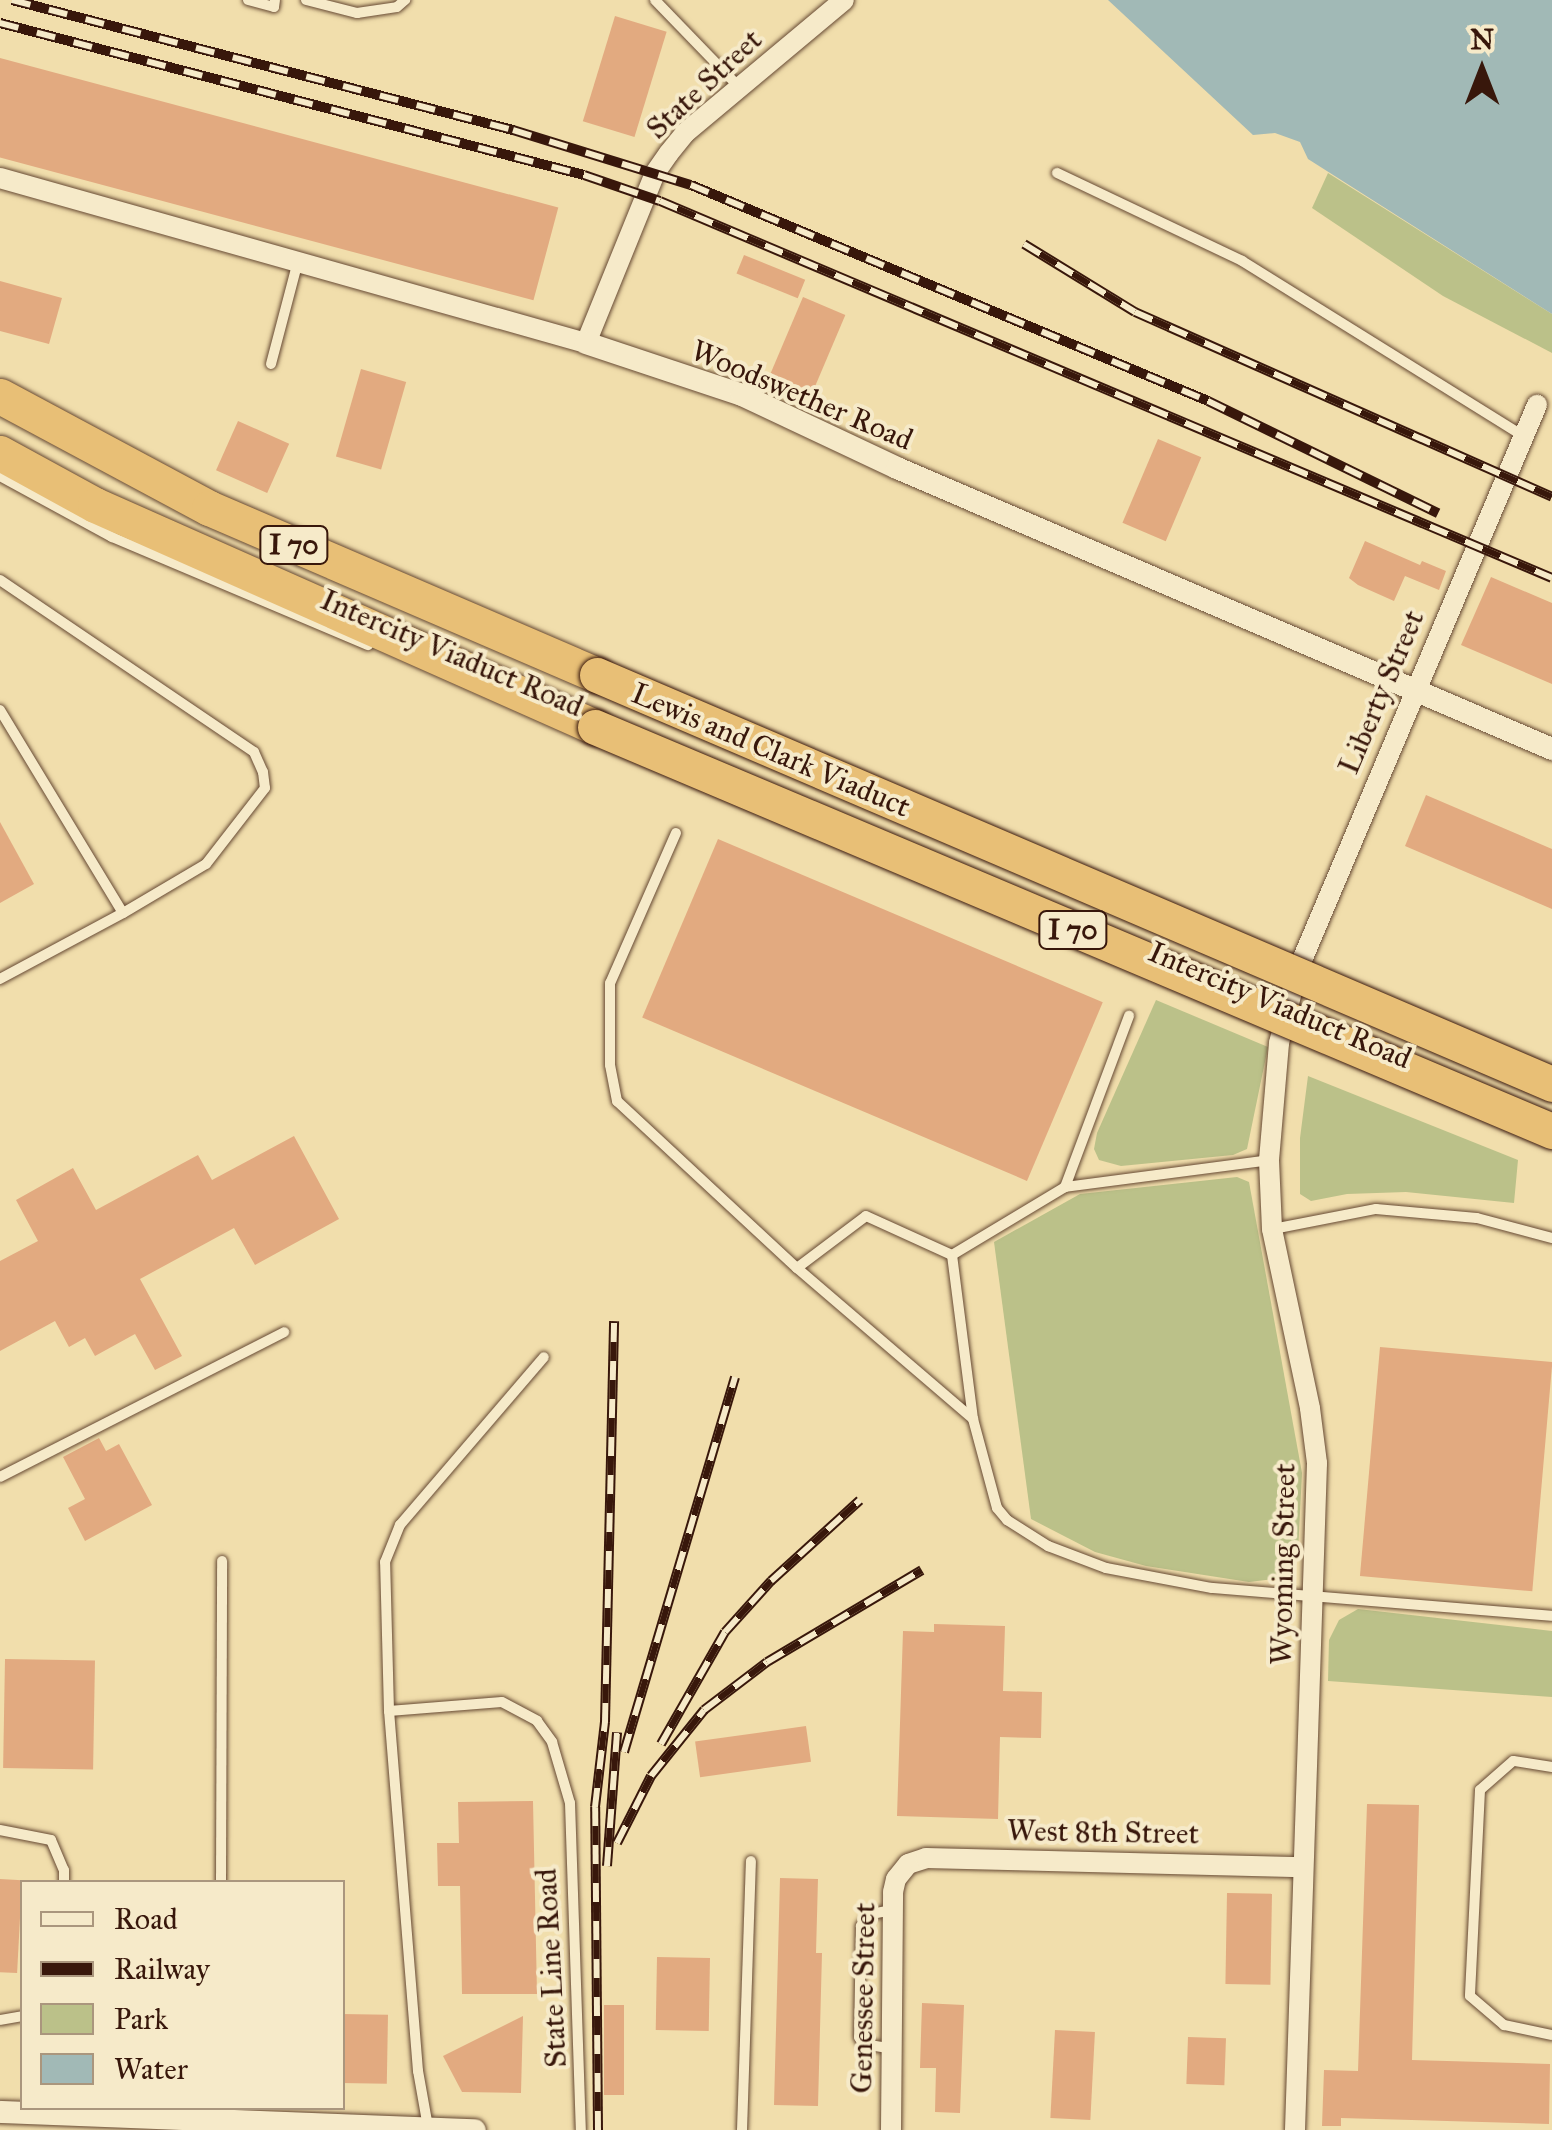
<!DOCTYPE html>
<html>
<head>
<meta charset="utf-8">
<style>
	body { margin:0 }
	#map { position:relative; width:1552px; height:2130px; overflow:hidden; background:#f1deac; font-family:"IM FELL Great Primer",serif }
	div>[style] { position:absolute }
	.green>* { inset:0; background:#bbc189 }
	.water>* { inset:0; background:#a1b9b6 }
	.building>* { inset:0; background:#e2aa80; transform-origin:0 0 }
	.roads { filter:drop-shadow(0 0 2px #664933) drop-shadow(0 0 2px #664933) }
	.service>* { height:10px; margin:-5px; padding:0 5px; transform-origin:5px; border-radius:5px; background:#f6eac9 }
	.minor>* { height:20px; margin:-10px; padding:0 10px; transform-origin:10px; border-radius:10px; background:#f6eac9 }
	.tertiary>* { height:22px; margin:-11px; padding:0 11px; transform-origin:11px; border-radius:11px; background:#f6eac9 }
	.motorway>* { height:35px; margin:-17.5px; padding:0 17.5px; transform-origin:17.5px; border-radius:17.5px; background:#e8bf76 }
	.rail>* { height:10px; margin-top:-5px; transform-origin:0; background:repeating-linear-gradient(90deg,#f6eac9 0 19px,#38170b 0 38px); box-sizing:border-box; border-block:2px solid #38170b }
	.bridges { filter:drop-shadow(0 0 2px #38170b) drop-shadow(0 0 2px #38170b) }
	.motorway-bridge>* { height:35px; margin:-17.5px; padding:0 17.5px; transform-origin:17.5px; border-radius:17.5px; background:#e8bf76 }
	span { translate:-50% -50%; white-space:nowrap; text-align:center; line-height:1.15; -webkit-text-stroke:8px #f6eac9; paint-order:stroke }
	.shield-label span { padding:2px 8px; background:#f6eac9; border:2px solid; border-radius:8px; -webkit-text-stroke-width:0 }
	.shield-label { font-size:28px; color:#38170b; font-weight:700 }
	.street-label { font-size:30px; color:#38170b }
	.legend { position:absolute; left:20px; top:1880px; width:325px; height:230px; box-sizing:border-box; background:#f6eac9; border:2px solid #aa967d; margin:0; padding:12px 18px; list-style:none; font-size:30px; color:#38170b }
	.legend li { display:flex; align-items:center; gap:20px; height:50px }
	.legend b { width:50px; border:2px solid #aa967d }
	.north { position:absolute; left:1432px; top:20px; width:100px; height:100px; -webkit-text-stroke:8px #f6eac9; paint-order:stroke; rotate:0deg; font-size:28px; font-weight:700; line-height:40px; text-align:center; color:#38170b }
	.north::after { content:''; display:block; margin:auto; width:35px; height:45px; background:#38170b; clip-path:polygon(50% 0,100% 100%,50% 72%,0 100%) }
</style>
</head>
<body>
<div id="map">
	<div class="green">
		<i style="clip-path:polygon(1328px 173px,1552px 314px,1552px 353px,1443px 296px,1312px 208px)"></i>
		<i style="clip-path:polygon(1156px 1000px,1268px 1047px,1247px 1149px,1233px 1155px,1121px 1166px,1099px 1160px,1094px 1149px,1097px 1133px)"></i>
		<i style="clip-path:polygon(1308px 1076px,1518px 1160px,1514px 1203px,1406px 1192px,1347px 1194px,1311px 1201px,1300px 1194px,1300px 1138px)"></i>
		<i style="clip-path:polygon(1237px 1177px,1249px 1182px,1302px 1473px,1298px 1552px,1290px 1568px,1273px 1579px,1249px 1582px,1146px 1566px,1095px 1552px,1031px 1519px,994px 1242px,1080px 1194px)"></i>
		<i style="clip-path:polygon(1358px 1609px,1552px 1631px,1552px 1697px,1328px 1681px,1329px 1640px,1339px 1620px)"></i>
	</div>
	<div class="water">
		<i style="clip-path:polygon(1108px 0,1552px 0,1552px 314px,1308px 159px,1300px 142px,1275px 133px,1253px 135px)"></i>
	</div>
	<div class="building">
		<i style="left:615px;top:16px;width:54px;height:110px;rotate:17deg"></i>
		<i style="left:0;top:58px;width:578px;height:96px;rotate:15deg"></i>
		<i style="left:744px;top:255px;width:66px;height:20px;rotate:22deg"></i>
		<i style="clip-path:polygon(0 281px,62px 298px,49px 344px,0 331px)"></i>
		<i style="left:803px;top:297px;width:46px;height:91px;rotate:23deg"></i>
		<i style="left:361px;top:369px;width:47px;height:91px;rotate:16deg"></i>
		<i style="left:238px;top:421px;width:56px;height:54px;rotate:24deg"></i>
		<i style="left:1158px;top:439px;width:47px;height:91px;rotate:23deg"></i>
		<i style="clip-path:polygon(1365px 541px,1420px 565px,1422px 561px,1446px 571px,1439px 590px,1405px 576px,1394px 601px,1358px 585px,1349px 578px)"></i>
		<i style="clip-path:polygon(1491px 577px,1552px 603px,1552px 684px,1461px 645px)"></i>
		<i style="clip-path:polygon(1426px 795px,1552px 849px,1552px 909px,1405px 846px)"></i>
		<i style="clip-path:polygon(0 822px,34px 884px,0 903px)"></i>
		<i style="left:718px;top:839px;width:418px;height:194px;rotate:23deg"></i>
		<i style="clip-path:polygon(294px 1136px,339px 1219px,255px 1265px,234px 1228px,140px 1279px,182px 1356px,155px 1370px,135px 1334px,95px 1356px,85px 1338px,69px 1347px,55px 1321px,0 1351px,0 1261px,38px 1241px,16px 1200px,73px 1168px,96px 1210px,198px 1155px,212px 1180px)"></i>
		<i style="left:1380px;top:1347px;width:173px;height:230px;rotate:5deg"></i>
		<i style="clip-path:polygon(99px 1438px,106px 1451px,119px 1444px,152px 1505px,85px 1541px,68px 1508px,85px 1499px,63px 1457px)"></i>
		<i style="clip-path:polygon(934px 1624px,1005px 1626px,1003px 1691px,1042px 1692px,1041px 1738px,1000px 1737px,998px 1819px,897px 1816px,903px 1631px,934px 1632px)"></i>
		<i style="left:5px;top:1659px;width:90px;height:109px;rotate:1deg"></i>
		<i style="left:806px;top:1726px;width:36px;height:112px;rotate:82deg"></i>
		<i style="clip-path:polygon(533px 1801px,537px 1994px,462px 1994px,460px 1886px,438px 1886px,437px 1843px,459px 1843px,458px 1802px)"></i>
		<i style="clip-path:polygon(1367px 1804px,1419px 1805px,1412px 2060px,1550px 2064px,1549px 2124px,1341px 2118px,1341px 2126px,1322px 2126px,1324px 2070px,1358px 2071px)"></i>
		<i style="clip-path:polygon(780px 1878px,818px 1879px,816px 1953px,822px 1953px,818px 2106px,774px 2105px)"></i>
		<i style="left:0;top:1879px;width:22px;height:93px;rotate:3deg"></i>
		<i style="left:1227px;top:1893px;width:45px;height:91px;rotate:1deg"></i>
		<i style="left:657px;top:1957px;width:53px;height:73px;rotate:1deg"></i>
		<i style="clip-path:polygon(922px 2003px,964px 2005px,960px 2113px,935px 2112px,936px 2068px,920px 2068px)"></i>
		<i style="left:604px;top:2005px;width:20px;height:90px"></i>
		<i style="left:342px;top:2014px;width:46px;height:69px;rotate:1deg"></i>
		<i style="clip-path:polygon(523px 2016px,521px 2093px,462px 2092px,443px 2056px)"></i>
		<i style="left:1055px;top:2030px;width:40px;height:88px;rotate:3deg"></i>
		<i style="left:1188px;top:2037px;width:38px;height:47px;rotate:2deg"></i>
	</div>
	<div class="roads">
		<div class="service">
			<i style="left:248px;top:0;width:27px;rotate:15deg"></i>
			<i style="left:274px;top:7px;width:7px;rotate:-82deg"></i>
			<i style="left:306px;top:0;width:53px;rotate:14.3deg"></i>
			<i style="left:357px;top:13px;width:40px;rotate:-8.5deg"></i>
			<i style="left:397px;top:7px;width:11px;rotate:-41deg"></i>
			<i style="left:655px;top:0;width:121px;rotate:46deg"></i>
			<i style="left:1057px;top:173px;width:205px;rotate:25.4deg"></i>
			<i style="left:1242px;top:261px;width:331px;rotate:31.9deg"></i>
			<i style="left:271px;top:364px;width:106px;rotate:-75.3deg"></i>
			<i style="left:0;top:476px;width:128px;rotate:28.6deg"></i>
			<i style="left:112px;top:537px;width:278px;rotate:22.9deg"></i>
			<i style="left:0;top:580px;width:307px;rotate:34.1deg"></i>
			<i style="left:254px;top:752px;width:22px;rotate:66deg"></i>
			<i style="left:263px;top:772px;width:16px;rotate:83deg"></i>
			<i style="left:265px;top:788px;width:96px;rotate:127.8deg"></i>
			<i style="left:206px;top:864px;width:96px;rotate:149.4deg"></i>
			<i style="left:0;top:710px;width:237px;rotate:58.8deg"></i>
			<i style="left:123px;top:913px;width:140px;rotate:151.8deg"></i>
			<i style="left:676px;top:833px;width:164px;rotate:113.7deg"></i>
			<i style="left:610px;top:983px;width:82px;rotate:90deg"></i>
			<i style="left:610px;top:1065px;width:37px;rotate:79deg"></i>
			<i style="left:617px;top:1101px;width:246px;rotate:42.9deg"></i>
			<i style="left:797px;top:1268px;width:86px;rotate:-37deg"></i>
			<i style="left:866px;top:1216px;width:94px;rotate:24.4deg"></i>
			<i style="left:952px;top:1255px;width:132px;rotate:-31deg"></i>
			<i style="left:1065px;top:1187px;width:206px;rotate:-7.5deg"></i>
			<i style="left:1065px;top:1187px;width:183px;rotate:-69.5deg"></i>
			<i style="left:1273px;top:1229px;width:105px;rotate:-11deg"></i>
			<i style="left:1376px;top:1209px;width:101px;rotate:5.1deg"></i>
			<i style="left:1477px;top:1218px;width:78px;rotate:14.9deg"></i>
			<i style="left:952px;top:1255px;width:165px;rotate:82.7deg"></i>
			<i style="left:973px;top:1419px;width:92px;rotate:74.9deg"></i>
			<i style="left:997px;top:1508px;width:16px;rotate:50deg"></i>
			<i style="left:1007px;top:1520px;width:49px;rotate:32.4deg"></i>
			<i style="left:1048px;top:1546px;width:62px;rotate:20.8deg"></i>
			<i style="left:1106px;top:1568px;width:108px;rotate:10.7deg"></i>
			<i style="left:1212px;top:1588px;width:341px;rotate:4.7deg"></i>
			<i style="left:797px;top:1268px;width:232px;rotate:40.6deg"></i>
			<i style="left:0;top:1477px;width:319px;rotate:-27deg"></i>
			<i style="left:389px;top:1711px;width:113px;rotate:-4.6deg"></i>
			<i style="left:502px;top:1702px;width:40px;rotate:28deg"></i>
			<i style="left:537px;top:1721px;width:26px;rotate:54deg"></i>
			<i style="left:552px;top:1742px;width:64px;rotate:73.6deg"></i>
			<i style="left:570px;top:1803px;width:327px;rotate:88.1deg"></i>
			<i style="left:1552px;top:1767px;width:39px;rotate:-171deg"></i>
			<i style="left:1513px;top:1761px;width:44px;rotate:138.7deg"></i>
			<i style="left:1480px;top:1790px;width:206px;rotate:92.8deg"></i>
			<i style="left:1470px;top:1996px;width:45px;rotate:40.5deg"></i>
			<i style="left:1504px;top:2025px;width:49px;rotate:11.8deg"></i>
			<i style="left:0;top:1830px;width:52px;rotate:11.1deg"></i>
			<i style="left:51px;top:1840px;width:33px;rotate:67deg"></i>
			<i style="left:64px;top:1870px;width:12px;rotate:90deg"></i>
			<i style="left:221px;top:1882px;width:321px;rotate:-89.8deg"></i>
			<i style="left:892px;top:1910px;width:21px;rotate:169deg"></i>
			<i style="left:871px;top:1914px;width:16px;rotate:130deg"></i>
			<i style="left:861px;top:1926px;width:111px;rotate:91deg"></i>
			<i style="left:859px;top:2037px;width:8px;rotate:60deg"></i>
			<i style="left:863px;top:2044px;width:30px;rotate:9deg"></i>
			<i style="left:0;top:2020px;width:22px;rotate:-10deg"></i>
			<i style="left:428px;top:2127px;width:57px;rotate:-100.1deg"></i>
			<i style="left:418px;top:2071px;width:361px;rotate:-94.6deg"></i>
			<i style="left:389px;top:1711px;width:149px;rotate:-91.5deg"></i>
			<i style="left:385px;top:1562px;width:40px;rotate:-68deg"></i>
			<i style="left:400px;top:1525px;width:221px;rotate:-49.4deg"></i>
			<i style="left:742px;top:2130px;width:269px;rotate:-88.1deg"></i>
		</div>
		<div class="minor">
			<i style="left:0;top:178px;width:609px;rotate:15.73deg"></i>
			<i style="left:586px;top:343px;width:183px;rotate:-67.9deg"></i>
			<i style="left:655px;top:173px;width:24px;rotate:-55deg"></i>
			<i style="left:669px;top:153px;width:26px;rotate:-51deg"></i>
			<i style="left:685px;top:133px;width:207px;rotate:-39.9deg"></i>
			<i style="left:891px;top:2130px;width:238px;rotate:-89.5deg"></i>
			<i style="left:893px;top:1892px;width:13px;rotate:-77deg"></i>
			<i style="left:896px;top:1879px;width:19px;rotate:-51deg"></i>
			<i style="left:908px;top:1864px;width:19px;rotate:-18deg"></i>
			<i style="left:926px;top:1858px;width:377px;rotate:1.4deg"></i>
			<i style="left:1295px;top:2130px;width:667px;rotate:-88.11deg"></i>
			<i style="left:1317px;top:1463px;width:55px;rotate:-97.3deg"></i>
			<i style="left:1310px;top:1408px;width:183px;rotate:-102deg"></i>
			<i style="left:1272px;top:1229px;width:69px;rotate:-92.5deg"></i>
			<i style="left:1269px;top:1160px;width:117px;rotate:-85.1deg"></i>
			<i style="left:1279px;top:1043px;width:73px;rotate:-75.8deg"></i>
			<i style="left:1297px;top:972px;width:616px;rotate:-67.06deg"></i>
		</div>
		<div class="tertiary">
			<i style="left:586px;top:343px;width:164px;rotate:18.4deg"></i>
			<i style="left:742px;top:395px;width:171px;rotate:25.2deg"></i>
			<i style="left:897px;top:468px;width:713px;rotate:23.22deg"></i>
			<i style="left:0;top:2112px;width:475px;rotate:2.2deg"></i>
		</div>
		<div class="motorway">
			<i style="left:0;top:396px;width:237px;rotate:28.2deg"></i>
			<i style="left:209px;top:508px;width:422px;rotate:23.3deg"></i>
			<i style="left:0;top:453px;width:108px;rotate:28.7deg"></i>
			<i style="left:95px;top:505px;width:547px;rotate:23.94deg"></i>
		</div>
	</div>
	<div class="rail">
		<i style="left:12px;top:0;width:518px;rotate:14.55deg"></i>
		<i style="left:513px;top:130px;width:186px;rotate:17.2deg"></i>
		<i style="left:691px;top:185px;width:560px;rotate:22.67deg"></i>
		<i style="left:1208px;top:401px;width:256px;rotate:26deg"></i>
		<i style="left:0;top:23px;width:603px;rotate:14.59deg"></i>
		<i style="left:584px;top:175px;width:80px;rotate:18.9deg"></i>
		<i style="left:660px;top:201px;width:968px;rotate:22.91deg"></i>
		<i style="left:1024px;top:244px;width:130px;rotate:31.5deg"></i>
		<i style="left:1135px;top:312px;width:456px;rotate:23.9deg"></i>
		<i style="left:661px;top:1744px;width:129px;rotate:-60.3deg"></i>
		<i style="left:725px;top:1632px;width:69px;rotate:-48deg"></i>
		<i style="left:771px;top:1581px;width:120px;rotate:-42.3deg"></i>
		<i style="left:624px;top:1752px;width:391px;rotate:-73.5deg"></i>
		<i style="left:617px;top:1843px;width:75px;rotate:-63.1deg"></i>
		<i style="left:651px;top:1776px;width:85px;rotate:-51.2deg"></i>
		<i style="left:704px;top:1710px;width:79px;rotate:-37.3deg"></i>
		<i style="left:767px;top:1662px;width:180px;rotate:-30.7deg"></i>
		<i style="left:607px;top:1866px;width:134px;rotate:-85.7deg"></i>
		<i style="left:598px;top:2130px;width:323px;rotate:-90.5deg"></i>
		<i style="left:595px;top:1807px;width:86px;rotate:-83.3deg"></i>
		<i style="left:605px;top:1722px;width:401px;rotate:-88.7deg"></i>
	</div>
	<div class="bridges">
		<div class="motorway-bridge">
			<i style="left:597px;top:675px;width:1039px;rotate:23.18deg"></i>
			<i style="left:595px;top:727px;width:1039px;rotate:22.89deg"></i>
		</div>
	</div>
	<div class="shield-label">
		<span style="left:294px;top:545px">I 70</span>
		<span style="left:1073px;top:930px">I 70</span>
	</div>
	<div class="street-label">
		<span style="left:704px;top:84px;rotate:-43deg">State Street</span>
		<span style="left:802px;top:395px;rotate:23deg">Woodswether Road</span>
		<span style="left:452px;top:653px;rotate:23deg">Intercity Viaduct Road</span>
		<span style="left:1381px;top:692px;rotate:-67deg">Liberty Street</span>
		<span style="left:771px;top:750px;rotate:23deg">Lewis and Clark Viaduct</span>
		<span style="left:1280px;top:1005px;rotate:23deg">Intercity Viaduct Road</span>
		<span style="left:1283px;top:1564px;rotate:-89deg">Wyoming Street</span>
		<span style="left:1103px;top:1832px;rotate:1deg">West 8th Street</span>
		<span style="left:551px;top:1968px;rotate:-93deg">State Line Road</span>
		<span style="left:863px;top:1998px;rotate:-89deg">Genessee Street</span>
	</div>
	<ul class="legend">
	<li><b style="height:12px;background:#f6eac9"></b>Road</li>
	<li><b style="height:12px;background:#38170b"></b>Railway</li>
	<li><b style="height:28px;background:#bbc189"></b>Park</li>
	<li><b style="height:28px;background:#a1b9b6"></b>Water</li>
	</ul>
	<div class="north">N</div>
</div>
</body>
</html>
